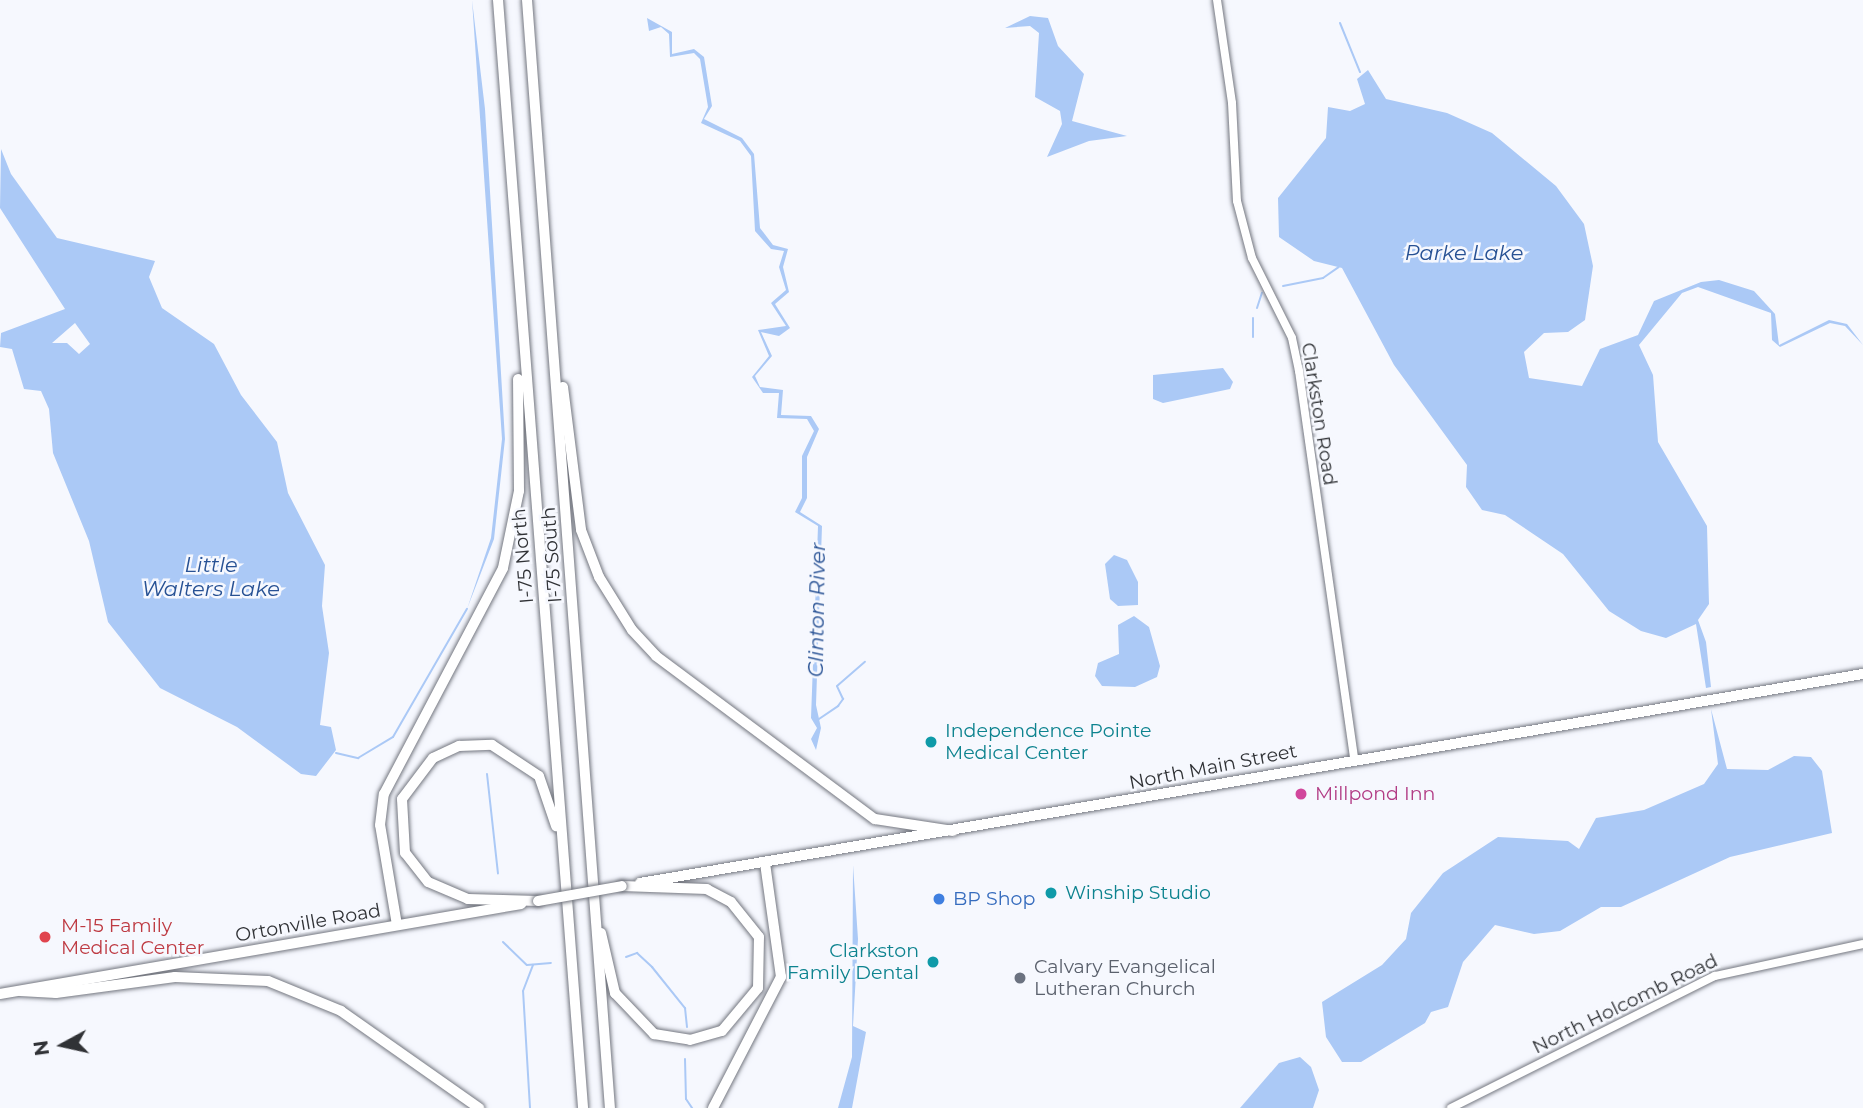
<!DOCTYPE html>
<html>
<head>
<meta charset="utf-8">
<style>
	body { margin:0 }
	#map { position:relative; width:1863px; height:1108px; overflow:hidden; background:#f6f8fe; font-family:Montserrat,sans-serif }
	div>[style] { position:absolute }
	.water>* { inset:0; background:#abc9f6 }
	.stream>* { height:2px; margin:-1px; padding:0 1px; transform-origin:1px; border-radius:1px; background:#abc9f6 }
	.roads { filter:drop-shadow(0 0 2px #747780) drop-shadow(0 0 2px #747780) }
	.tertiary>* { height:8px; margin:-4px; padding:0 4px; transform-origin:4px; border-radius:4px; background:#fff }
	.primary>* { height:10px; margin:-5px; padding:0 5px; transform-origin:5px; border-radius:5px; background:#fff }
	.motorway>* { height:10px; margin:-5px; padding:0 5px; transform-origin:5px; border-radius:5px; background:#fff }
	.bridges { filter:drop-shadow(0 0 2px #747780) drop-shadow(0 0 2px #747780) }
	.primary-bridge>* { height:10px; margin:-5px; padding:0 5px; transform-origin:5px; border-radius:5px; background:#fff }
	.dots>* { width:19px; height:19px; translate:-50% -50%; box-sizing:border-box; border:4px solid #f6f8fe; border-radius:50% }
	span { translate:-50% -50%; white-space:nowrap; text-align:center; line-height:1.15; -webkit-text-stroke:5px #f6f8fe; paint-order:stroke }
	.street-label { font-size:19px; color:#303236 }
	.culture-label { font-size:19px; color:#0d838f }
	.left { translate:0 -50%; text-align:left }
	.right { translate:-100% -50%; text-align:right }
	.hotel-label { font-size:19px; color:#b23c85 }
	.shop-label { font-size:19px; color:#366cbe }
	.health-label { font-size:19px; color:#be3a42 }
	.worship-label { font-size:19px; color:#5b616d }
	.water-label { font-size:21px; color:#275194; font-style:italic }
	.north { position:absolute; left:28px; top:1010px; width:70px; height:70px; -webkit-text-stroke:5px #f6f8fe; paint-order:stroke; rotate:262deg; font-size:19px; font-weight:700; line-height:28px; text-align:center; color:#303236 }
	.north::after { content:''; display:block; margin:auto; width:24px; height:32px; background:#303236; clip-path:polygon(50% 0,100% 100%,50% 72%,0 100%) }
</style>
</head>
<body>
<div id="map">
	<div class="water">
		<i style="clip-path:polygon(472px 0,485px 109px,505px 439px,494px 539px,467px 609px,491px 538px,502px 439px)"></i>
		<i style="clip-path:polygon(1030px 16px,1048px 18px,1058px 46px,1084px 74px,1072px 121px,1127px 136px,1089px 141px,1047px 157px,1062px 124px,1060px 111px,1035px 97px,1039px 33px,1030px 26px,1005px 28px)"></i>
		<i style="clip-path:polygon(647px 18px,672px 32px,672px 54px,694px 49px,704px 57px,712px 106px,704px 119px,742px 138px,754px 154px,760px 228px,773px 245px,788px 249px,783px 267px,789px 292px,775px 304px,790px 328px,779px 336px,761px 332px,772px 356px,755px 376px,760px 387px,783px 390px,781px 415px,811px 416px,819px 429px,807px 457px,807px 498px,800px 512px,822px 526px,816px 705px,821px 728px,816px 750px,811px 739px,817px 728px,811px 718px,818px 526px,795px 512px,802px 498px,802px 456px,814px 431px,807px 419px,777px 418px,779px 393px,763px 393px,752px 377px,769px 356px,758px 330px,786px 326px,771px 303px,786px 290px,779px 267px,784px 251px,771px 249px,755px 231px,751px 156px,740px 141px,701px 123px,708px 107px,700px 59px,694px 53px,670px 57px,669px 34px,661px 27px,649px 31px)"></i>
		<i style="clip-path:polygon(1368px 70px,1386px 99px,1447px 113px,1492px 133px,1556px 186px,1584px 224px,1593px 266px,1585px 320px,1568px 332px,1544px 333px,1524px 352px,1529px 378px,1582px 386px,1600px 349px,1638px 335px,1654px 301px,1701px 282px,1719px 280px,1754px 291px,1775px 314px,1779px 345px,1829px 320px,1847px 324px,1863px 345px,1845px 326px,1830px 323px,1780px 347px,1772px 340px,1771px 313px,1698px 287px,1682px 293px,1639px 345px,1653px 375px,1658px 442px,1707px 526px,1709px 604px,1698px 620px,1706px 642px,1711px 687px,1706px 688px,1696px 624px,1666px 638px,1641px 631px,1609px 611px,1563px 554px,1505px 515px,1482px 510px,1466px 487px,1467px 465px,1394px 365px,1342px 268px,1314px 261px,1279px 237px,1278px 198px,1326px 138px,1328px 107px,1350px 111px,1365px 104px,1357px 79px)"></i>
		<i style="clip-path:polygon(evenodd,1px 149px,11px 174px,57px 238px,155px 261px,149px 277px,162px 308px,214px 344px,241px 395px,277px 442px,288px 493px,325px 565px,322px 606px,329px 653px,320px 725px,331px 727px,336px 750px,316px 776px,301px 774px,237px 727px,160px 688px,108px 622px,89px 541px,53px 453px,49px 409px,41px 391px,24px 389px,12px 349px,0 347px,1px 333px,65px 309px,0 208px,1px 149px,75px 323px,90px 344px,79px 354px,67px 343px,52px 343px,75px 323px)"></i>
		<i style="clip-path:polygon(1223px 368px,1233px 382px,1230px 389px,1163px 403px,1153px 399px,1153px 375px)"></i>
		<i style="clip-path:polygon(1114px 555px,1127px 560px,1138px 582px,1138px 605px,1118px 606px,1110px 599px,1105px 564px)"></i>
		<i style="clip-path:polygon(1134px 616px,1149px 627px,1160px 666px,1157px 677px,1135px 687px,1102px 686px,1095px 676px,1098px 663px,1119px 654px,1118px 625px)"></i>
		<i style="clip-path:polygon(1711px 709px,1727px 769px,1768px 770px,1794px 756px,1811px 757px,1822px 771px,1832px 833px,1730px 857px,1621px 907px,1601px 907px,1560px 931px,1534px 934px,1495px 925px,1463px 962px,1448px 1007px,1431px 1012px,1425px 1023px,1361px 1062px,1342px 1062px,1326px 1037px,1322px 1002px,1382px 965px,1406px 939px,1411px 913px,1443px 873px,1498px 837px,1568px 841px,1579px 849px,1596px 818px,1644px 810px,1704px 784px,1718px 764px)"></i>
		<i style="clip-path:polygon(853px 865px,858px 939px,853px 1026px,866px 1032px,852px 1108px,838px 1108px,852px 1057px)"></i>
		<i style="clip-path:polygon(1300px 1057px,1311px 1067px,1319px 1090px,1313px 1108px,1240px 1108px,1279px 1063px)"></i>
	</div>
	<div class="stream">
		<i style="left:1340px;top:23px;width:53px;rotate:67.8deg"></i>
		<i style="left:1283px;top:286px;width:41px;rotate:-11.3deg"></i>
		<i style="left:1323px;top:278px;width:19px;rotate:-35deg"></i>
		<i style="left:1257px;top:308px;width:16px;rotate:-72deg"></i>
		<i style="left:1253px;top:337px;width:19px;rotate:-90deg"></i>
		<i style="left:816px;top:721px;width:27px;rotate:-34deg"></i>
		<i style="left:838px;top:706px;width:9px;rotate:-54deg"></i>
		<i style="left:843px;top:699px;width:14px;rotate:-115deg"></i>
		<i style="left:837px;top:686px;width:37px;rotate:-41deg"></i>
		<i style="left:336px;top:753px;width:23px;rotate:13deg"></i>
		<i style="left:358px;top:758px;width:41px;rotate:-31deg"></i>
		<i style="left:393px;top:737px;width:148px;rotate:-60deg"></i>
		<i style="left:487px;top:774px;width:100px;rotate:83.7deg"></i>
		<i style="left:503px;top:942px;width:33px;rotate:44deg"></i>
		<i style="left:527px;top:965px;width:24px;rotate:-5deg"></i>
		<i style="left:626px;top:957px;width:12px;rotate:-20deg"></i>
		<i style="left:637px;top:953px;width:21px;rotate:43deg"></i>
		<i style="left:652px;top:967px;width:53px;rotate:51.2deg"></i>
		<i style="left:685px;top:1008px;width:19px;rotate:84deg"></i>
		<i style="left:685px;top:1059px;width:40px;rotate:88.6deg"></i>
		<i style="left:686px;top:1099px;width:11px;rotate:56deg"></i>
		<i style="left:530px;top:1108px;width:117px;rotate:-93.4deg"></i>
		<i style="left:523px;top:991px;width:28px;rotate:-69deg"></i>
	</div>
	<div class="roads">
		<div class="tertiary">
			<i style="left:1217px;top:0;width:104px;rotate:81.7deg"></i>
			<i style="left:1232px;top:103px;width:98px;rotate:87.1deg"></i>
			<i style="left:1237px;top:201px;width:59px;rotate:75.3deg"></i>
			<i style="left:1252px;top:258px;width:89px;rotate:63.4deg"></i>
			<i style="left:1292px;top:338px;width:34px;rotate:78deg"></i>
			<i style="left:1299px;top:371px;width:391px;rotate:81.9deg"></i>
			<i style="left:1451px;top:1108px;width:295px;rotate:-26.6deg"></i>
			<i style="left:1715px;top:976px;width:151px;rotate:-12.2deg"></i>
		</div>
		<div class="primary">
			<i style="left:640px;top:883px;width:1241px;rotate:-9.7deg"></i>
			<i style="left:0;top:994px;width:529px;rotate:-9.8deg"></i>
		</div>
		<div class="motorway">
			<i style="left:498px;top:0;width:1111px;rotate:85.61deg"></i>
			<i style="left:527px;top:0;width:1111px;rotate:85.72deg"></i>
			<i style="left:563px;top:387px;width:144px;rotate:82.8deg"></i>
			<i style="left:581px;top:530px;width:50px;rotate:69deg"></i>
			<i style="left:599px;top:577px;width:62px;rotate:58.1deg"></i>
			<i style="left:632px;top:630px;width:35px;rotate:47deg"></i>
			<i style="left:656px;top:656px;width:273px;rotate:36.7deg"></i>
			<i style="left:875px;top:819px;width:79px;rotate:8.7deg"></i>
			<i style="left:538px;top:901px;width:70px;rotate:-178.4deg"></i>
			<i style="left:468px;top:899px;width:43px;rotate:-157deg"></i>
			<i style="left:428px;top:882px;width:37px;rotate:-128deg"></i>
			<i style="left:405px;top:853px;width:54px;rotate:-93.2deg"></i>
			<i style="left:402px;top:799px;width:51px;rotate:-52.9deg"></i>
			<i style="left:433px;top:758px;width:29px;rotate:-25deg"></i>
			<i style="left:459px;top:746px;width:33px;rotate:-2deg"></i>
			<i style="left:492px;top:745px;width:56px;rotate:33.4deg"></i>
			<i style="left:539px;top:776px;width:53px;rotate:71.2deg"></i>
			<i style="left:397px;top:925px;width:101px;rotate:-99.6deg"></i>
			<i style="left:380px;top:825px;width:31px;rotate:-83deg"></i>
			<i style="left:384px;top:794px;width:255px;rotate:-62.2deg"></i>
			<i style="left:503px;top:568px;width:79px;rotate:-78.3deg"></i>
			<i style="left:519px;top:491px;width:112px;rotate:-90.5deg"></i>
			<i style="left:601px;top:933px;width:62px;rotate:76.9deg"></i>
			<i style="left:615px;top:993px;width:57px;rotate:46.4deg"></i>
			<i style="left:654px;top:1034px;width:36px;rotate:9deg"></i>
			<i style="left:690px;top:1040px;width:33px;rotate:-16deg"></i>
			<i style="left:722px;top:1031px;width:56px;rotate:-50.1deg"></i>
			<i style="left:758px;top:988px;width:51px;rotate:-88.9deg"></i>
			<i style="left:759px;top:937px;width:45px;rotate:-128.7deg"></i>
			<i style="left:731px;top:902px;width:27px;rotate:-152deg"></i>
			<i style="left:707px;top:889px;width:85px;rotate:-178deg"></i>
			<i style="left:20px;top:991px;width:36px;rotate:3deg"></i>
			<i style="left:56px;top:993px;width:120px;rotate:-7.7deg"></i>
			<i style="left:175px;top:977px;width:93px;rotate:2.5deg"></i>
			<i style="left:268px;top:981px;width:79px;rotate:22.3deg"></i>
			<i style="left:341px;top:1011px;width:169px;rotate:35.1deg"></i>
			<i style="left:713px;top:1108px;width:148px;rotate:-62.6deg"></i>
			<i style="left:781px;top:977px;width:115px;rotate:-98deg"></i>
		</div>
	</div>
	<div class="bridges">
		<div class="primary-bridge">
			<i style="left:538px;top:901px;width:85px;rotate:-10.1deg"></i>
		</div>
	</div>
	<div class="dots">
		<i style="left:931px;top:742px;background:#0f9aa8"></i>
		<i style="left:1301px;top:794px;background:#d1479c"></i>
		<i style="left:1051px;top:893px;background:#0f9aa8"></i>
		<i style="left:939px;top:899px;background:#3f7fe0"></i>
		<i style="left:45px;top:937px;background:#e0444e"></i>
		<i style="left:933px;top:962px;background:#0f9aa8"></i>
		<i style="left:1020px;top:978px;background:#6b7280"></i>
	</div>
	<div class="street-label">
		<span style="left:1319px;top:414px;rotate:81deg">Clarkston Road</span>
		<span style="left:552px;top:555px;rotate:-94deg">I-75 South</span>
		<span style="left:523px;top:556px;rotate:-95deg">I-75 North</span>
		<span style="left:1213px;top:767px;rotate:-11deg">North Main Street</span>
		<span style="left:308px;top:923px;rotate:-10deg">Ortonville Road</span>
		<span style="left:1625px;top:1004px;rotate:-26deg">North Holcomb Road</span>
	</div>
	<div class="culture-label">
		<span class="left" style="left:945px;top:742px">Independence Pointe<br>Medical Center</span>
		<span class="left" style="left:1065px;top:893px">Winship Studio</span>
		<span class="right" style="left:919px;top:962px">Clarkston<br>Family Dental</span>
	</div>
	<div class="hotel-label">
		<span class="left" style="left:1315px;top:794px">Millpond Inn</span>
	</div>
	<div class="shop-label">
		<span class="left" style="left:953px;top:899px">BP Shop</span>
	</div>
	<div class="health-label">
		<span class="left" style="left:61px;top:937px">M-15 Family<br>Medical Center</span>
	</div>
	<div class="worship-label">
		<span class="left" style="left:1034px;top:978px">Calvary Evangelical<br>Lutheran Church</span>
	</div>
	<div class="water-label">
		<span style="left:1464px;top:253px">Parke Lake</span>
		<span style="left:211px;top:577px">Little<br>Walters Lake</span>
		<span style="left:817px;top:610px;rotate:-89deg">Clinton River</span>
	</div>
	<div class="north">N</div>
</div>
</body>
</html>
